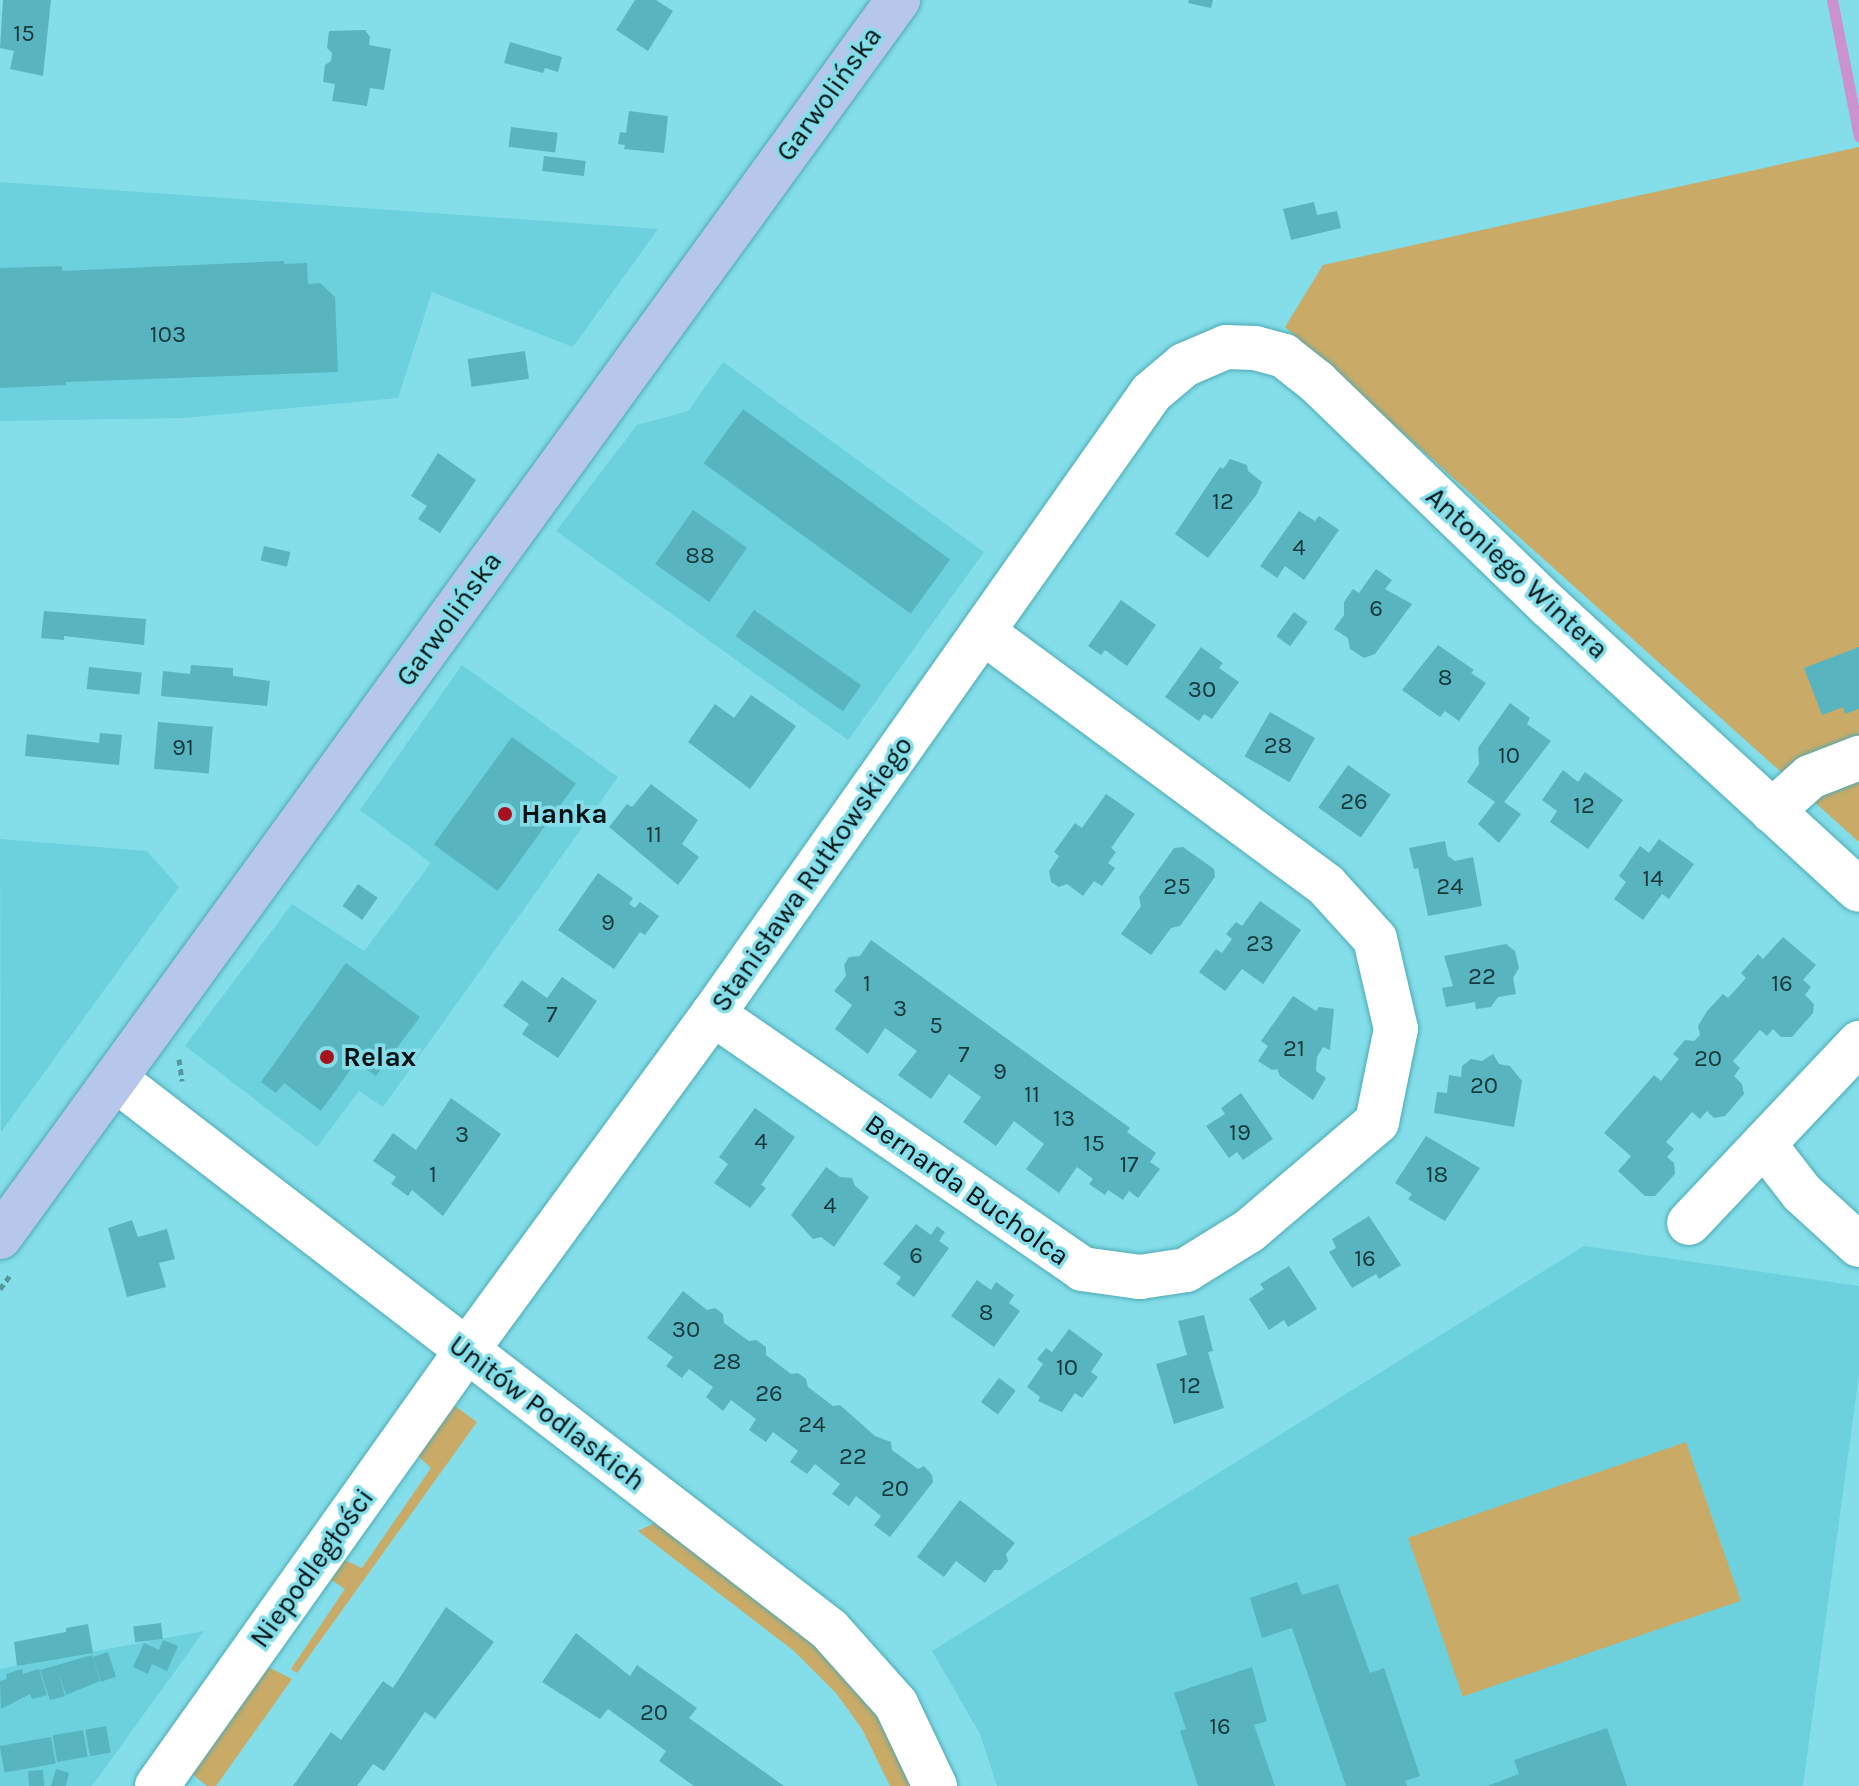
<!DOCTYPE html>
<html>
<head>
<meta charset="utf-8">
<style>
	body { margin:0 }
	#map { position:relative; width:1859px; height:1786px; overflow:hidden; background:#83dee9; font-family:Karla,sans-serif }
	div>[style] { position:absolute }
	.built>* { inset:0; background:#6cd1dd }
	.green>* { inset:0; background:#c9aa67; transform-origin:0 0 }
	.stream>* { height:11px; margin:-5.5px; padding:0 5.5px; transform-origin:5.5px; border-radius:5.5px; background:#cc92cf }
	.building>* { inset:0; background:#58b4be; transform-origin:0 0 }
	.path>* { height:5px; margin-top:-2.5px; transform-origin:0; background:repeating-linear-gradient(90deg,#56979f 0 6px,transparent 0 10px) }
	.roads { filter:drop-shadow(0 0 2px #4daab4) drop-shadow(0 0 2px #4daab4) }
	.minor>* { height:44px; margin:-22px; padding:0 22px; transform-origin:22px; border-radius:22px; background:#fff }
	.major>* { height:44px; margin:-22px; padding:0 22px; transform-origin:22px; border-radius:22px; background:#b7c7eb }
	.dots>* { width:22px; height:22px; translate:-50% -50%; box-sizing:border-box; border:4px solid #83dee9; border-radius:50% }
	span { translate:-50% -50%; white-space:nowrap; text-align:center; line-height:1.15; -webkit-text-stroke:7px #83dee9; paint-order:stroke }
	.number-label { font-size:24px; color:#16393d }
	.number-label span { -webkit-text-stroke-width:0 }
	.street-label { font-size:28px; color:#001012 }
	.poi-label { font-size:28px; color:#001012; font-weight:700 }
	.left { translate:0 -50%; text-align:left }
</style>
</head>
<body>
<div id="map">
	<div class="built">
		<i style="clip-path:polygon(0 182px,658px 229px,573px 347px,432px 292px,398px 398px,184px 418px,0 421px)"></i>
		<i style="clip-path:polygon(723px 362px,984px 552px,848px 740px,556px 531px,637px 425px,688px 411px)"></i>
		<i style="clip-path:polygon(462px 665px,618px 777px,383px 1107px,359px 1091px,317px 1147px,185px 1046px,292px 904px,364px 951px,431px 863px,360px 810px)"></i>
		<i style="clip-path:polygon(0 839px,147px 851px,179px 887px,1px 1132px)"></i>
		<i style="clip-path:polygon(1584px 1246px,1859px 1286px,1859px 1375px,1803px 1786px,997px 1786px,980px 1734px,932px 1651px)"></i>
		<i style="clip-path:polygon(204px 1631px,92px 1786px,0 1786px,0 1669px)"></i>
	</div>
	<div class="green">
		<i style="clip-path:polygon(1859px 147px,1859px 842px,1285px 327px,1323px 265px)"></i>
		<i style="clip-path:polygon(448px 1401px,477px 1422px,297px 1673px,291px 1669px,345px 1589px,330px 1579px,340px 1558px,362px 1568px,431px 1468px,417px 1455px)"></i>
		<i style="left:1686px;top:1442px;width:168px;height:294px;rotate:71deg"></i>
		<i style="clip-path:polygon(661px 1520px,806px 1630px,878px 1713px,914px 1786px,890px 1786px,862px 1729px,836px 1693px,794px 1651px,638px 1531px)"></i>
		<i style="clip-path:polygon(268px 1667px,292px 1679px,216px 1786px,207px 1786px,190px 1772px)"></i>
	</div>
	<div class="stream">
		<i style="left:1832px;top:0;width:139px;rotate:78.8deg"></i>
	</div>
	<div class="building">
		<i style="clip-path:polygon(3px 0,51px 0,43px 76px,10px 69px,14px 51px,0 48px)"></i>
		<i style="clip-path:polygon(635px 0,656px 0,673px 11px,648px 51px,616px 30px)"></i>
		<i style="clip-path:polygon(1189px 0,1213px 0,1211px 8px,1188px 3px)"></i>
		<i style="clip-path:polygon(365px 30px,370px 37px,369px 45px,391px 49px,384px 90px,370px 88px,367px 106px,332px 101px,335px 84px,323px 82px,325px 65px,331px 61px,332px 53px,327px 48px,329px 31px)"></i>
		<i style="clip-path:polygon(510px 42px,562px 57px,558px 72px,545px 68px,543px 73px,504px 63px)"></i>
		<i style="clip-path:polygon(629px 111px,668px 116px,664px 153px,624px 149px,625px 145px,618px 144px,620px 132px,626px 133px)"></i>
		<i style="left:511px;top:127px;width:47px;height:20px;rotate:7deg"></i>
		<i style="left:544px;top:156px;width:42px;height:15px;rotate:7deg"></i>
		<i style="clip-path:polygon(1314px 202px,1317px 215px,1337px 211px,1341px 228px,1291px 240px,1283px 209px)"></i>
		<i style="clip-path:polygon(284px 261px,284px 264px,307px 263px,308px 284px,320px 283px,335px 297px,338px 372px,66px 382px,66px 385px,0 388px,0 268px,62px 266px,62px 271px)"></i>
		<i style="left:525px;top:351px;width:28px;height:58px;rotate:82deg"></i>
		<i style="left:743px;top:409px;width:256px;height:67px;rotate:36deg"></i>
		<i style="clip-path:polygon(438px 453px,476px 480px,440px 533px,418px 519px,427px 506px,411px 496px)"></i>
		<i style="clip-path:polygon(1230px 459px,1247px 465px,1248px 471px,1262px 482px,1257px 494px,1208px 558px,1175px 534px,1220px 467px,1223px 469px)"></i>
		<i style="left:693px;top:510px;width:66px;height:66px;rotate:35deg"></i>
		<i style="clip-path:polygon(1299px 511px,1315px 521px,1319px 516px,1339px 530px,1304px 580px,1285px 566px,1277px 578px,1260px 566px)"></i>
		<i style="left:264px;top:546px;width:27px;height:15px;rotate:13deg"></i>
		<i style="clip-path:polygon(1376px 569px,1392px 580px,1385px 589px,1412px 604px,1375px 654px,1364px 658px,1350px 649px,1348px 638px,1334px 629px,1344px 615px,1344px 602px,1353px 589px,1359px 593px)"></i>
		<i style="clip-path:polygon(1121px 600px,1156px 625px,1127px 666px,1105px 650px,1101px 655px,1088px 646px)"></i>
		<i style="left:754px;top:610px;width:131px;height:32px;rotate:35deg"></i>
		<i style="clip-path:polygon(44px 611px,146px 619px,144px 645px,64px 636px,64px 640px,41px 638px)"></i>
		<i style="left:1294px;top:612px;width:17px;height:30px;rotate:36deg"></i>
		<i style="clip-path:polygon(1438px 645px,1474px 670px,1471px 673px,1486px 683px,1459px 721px,1445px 711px,1440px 717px,1402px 690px)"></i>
		<i style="clip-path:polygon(1201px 647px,1223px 663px,1219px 668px,1239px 682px,1212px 719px,1204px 714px,1199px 721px,1165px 697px)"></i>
		<i style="clip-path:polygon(1859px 647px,1859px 709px,1845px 714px,1843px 707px,1822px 715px,1804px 668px)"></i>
		<i style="clip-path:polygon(191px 665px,233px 668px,233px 676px,270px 681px,267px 706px,161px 696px,163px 671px,190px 674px)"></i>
		<i style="left:89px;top:667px;width:53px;height:22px;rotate:6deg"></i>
		<i style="clip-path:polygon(751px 695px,796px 726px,750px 789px,688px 742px,715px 704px,734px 718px)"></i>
		<i style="clip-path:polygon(1510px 703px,1530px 718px,1527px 724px,1551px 741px,1504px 802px,1521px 814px,1499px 843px,1478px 824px,1495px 802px,1467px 782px,1479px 764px,1478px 748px)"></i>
		<i style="left:1270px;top:712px;width:52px;height:51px;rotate:30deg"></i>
		<i style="left:158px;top:722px;width:55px;height:47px;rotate:5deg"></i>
		<i style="clip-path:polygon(100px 733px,122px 735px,119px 765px,25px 756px,27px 734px,99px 743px)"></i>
		<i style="left:512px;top:737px;width:79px;height:133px;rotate:36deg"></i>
		<i style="left:1348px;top:765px;width:52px;height:52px;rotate:35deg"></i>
		<i style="clip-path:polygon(1563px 770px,1578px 782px,1585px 772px,1623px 800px,1588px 849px,1550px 822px,1557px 811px,1542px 800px)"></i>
		<i style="clip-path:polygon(651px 784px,698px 820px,682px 844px,699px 857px,678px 885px,609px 827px,627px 804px,632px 807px)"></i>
		<i style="clip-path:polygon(1106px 794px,1135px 814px,1111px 848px,1116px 852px,1108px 863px,1115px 868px,1102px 886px,1094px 881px,1083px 896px,1067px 884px,1059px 887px,1051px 882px,1049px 871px,1059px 856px,1054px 852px,1075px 823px,1082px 828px)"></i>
		<i style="clip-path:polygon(1659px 839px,1694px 864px,1669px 899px,1662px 894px,1643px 920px,1614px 899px,1626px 882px,1619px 876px,1640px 846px,1649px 853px)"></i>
		<i style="clip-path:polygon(1445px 841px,1448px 856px,1455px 861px,1473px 857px,1482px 906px,1428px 916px,1418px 868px,1414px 869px,1409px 848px)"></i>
		<i style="clip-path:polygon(1183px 847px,1214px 869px,1215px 877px,1180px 926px,1171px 928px,1151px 955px,1121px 934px,1141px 906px,1139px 897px,1174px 848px)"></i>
		<i style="clip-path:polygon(598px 873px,633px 898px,629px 904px,635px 908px,640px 902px,659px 916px,645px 935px,640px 932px,614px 969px,558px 930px)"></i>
		<i style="left:358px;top:884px;width:24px;height:27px;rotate:35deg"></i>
		<i style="clip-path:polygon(1260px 901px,1301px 930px,1263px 984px,1242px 969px,1225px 991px,1199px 972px,1216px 949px,1222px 953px,1232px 939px,1226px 934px,1236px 922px,1242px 926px)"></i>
		<i style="clip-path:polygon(1783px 937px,1816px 965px,1803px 980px,1811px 987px,1805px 995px,1814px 1004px,1813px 1013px,1792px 1037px,1781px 1037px,1773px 1029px,1767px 1036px,1760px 1030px,1733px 1061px,1740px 1068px,1734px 1076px,1742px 1084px,1744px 1094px,1725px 1116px,1714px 1118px,1707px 1111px,1700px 1119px,1692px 1112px,1666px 1142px,1674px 1149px,1667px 1157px,1674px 1163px,1675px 1174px,1655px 1196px,1645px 1196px,1618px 1171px,1631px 1156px,1604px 1133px,1654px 1075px,1661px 1081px,1679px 1059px,1673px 1054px,1685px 1040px,1694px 1041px,1700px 1035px,1698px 1026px,1707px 1011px,1723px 994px,1728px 998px,1746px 978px,1741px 973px,1758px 954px,1763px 959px)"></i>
		<i style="clip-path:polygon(871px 940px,1130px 1128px,1127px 1132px,1156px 1153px,1150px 1162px,1160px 1169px,1138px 1198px,1129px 1191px,1123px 1200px,1108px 1190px,1105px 1195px,1089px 1184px,1093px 1179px,1077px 1167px,1059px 1193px,1026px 1169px,1044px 1144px,1014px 1121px,996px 1146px,963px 1122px,981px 1097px,949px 1074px,931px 1099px,898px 1075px,917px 1051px,885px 1028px,868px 1054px,835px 1029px,852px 1005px,834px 991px,846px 976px,844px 965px,849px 957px,860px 956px)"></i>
		<i style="clip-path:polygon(1506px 944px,1515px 951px,1519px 968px,1513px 978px,1516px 994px,1498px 997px,1491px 1007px,1476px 1009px,1475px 1002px,1446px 1007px,1442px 988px,1453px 986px,1444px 956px)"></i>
		<i style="clip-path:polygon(346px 963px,420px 1017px,376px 1076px,356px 1062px,321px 1111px,284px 1083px,276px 1093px,261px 1082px)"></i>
		<i style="clip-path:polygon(562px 977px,597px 1001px,558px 1058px,522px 1034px,529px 1024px,503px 1006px,522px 980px,547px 998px)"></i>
		<i style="clip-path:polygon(1293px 996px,1316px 1011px,1319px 1007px,1334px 1009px,1330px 1050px,1323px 1047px,1317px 1057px,1316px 1071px,1326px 1078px,1313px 1100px,1280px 1076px,1277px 1069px,1272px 1070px,1258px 1061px,1268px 1046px,1261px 1041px)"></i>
		<i style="clip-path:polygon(1493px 1054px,1499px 1064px,1510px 1066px,1522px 1081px,1514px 1127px,1434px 1113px,1437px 1092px,1447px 1093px,1449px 1075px,1461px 1077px,1462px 1066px,1471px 1059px,1482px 1061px)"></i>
		<i style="clip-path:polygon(1241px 1093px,1273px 1139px,1243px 1160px,1237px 1152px,1229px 1158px,1206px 1126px,1225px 1114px,1221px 1108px)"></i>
		<i style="clip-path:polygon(451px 1098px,501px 1134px,443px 1216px,412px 1190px,408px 1196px,391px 1184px,396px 1177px,373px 1161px,393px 1133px,416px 1150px)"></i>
		<i style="clip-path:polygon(755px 1108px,795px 1137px,761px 1185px,766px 1188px,750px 1208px,714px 1183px,728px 1164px,719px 1157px)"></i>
		<i style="clip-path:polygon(1426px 1136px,1480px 1168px,1445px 1221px,1408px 1199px,1412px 1194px,1395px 1183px)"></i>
		<i style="clip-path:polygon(826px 1167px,840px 1177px,852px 1178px,855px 1186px,869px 1197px,834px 1247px,821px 1237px,813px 1239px,791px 1215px)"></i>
		<i style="clip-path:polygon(1369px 1216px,1401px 1265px,1379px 1279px,1376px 1274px,1352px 1288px,1329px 1252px,1336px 1248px,1332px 1239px)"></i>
		<i style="clip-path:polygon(132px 1220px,138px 1237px,167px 1229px,175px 1259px,159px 1263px,166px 1287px,127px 1297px,108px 1228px)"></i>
		<i style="clip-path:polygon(916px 1224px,931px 1235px,937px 1226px,945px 1232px,939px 1241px,949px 1248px,914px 1297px,896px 1284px,901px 1277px,883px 1264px)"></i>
		<i style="clip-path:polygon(1289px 1266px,1317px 1309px,1288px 1327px,1284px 1320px,1269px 1330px,1249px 1299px,1264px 1289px,1260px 1284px)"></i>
		<i style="clip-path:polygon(977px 1280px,991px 1290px,996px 1282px,1014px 1295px,1009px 1303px,1020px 1311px,994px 1347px,951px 1316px)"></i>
		<i style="clip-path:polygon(683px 1291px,707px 1310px,715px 1308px,723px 1314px,724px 1323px,749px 1341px,756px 1340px,766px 1347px,766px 1355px,791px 1374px,798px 1373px,806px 1379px,808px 1387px,833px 1406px,840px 1405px,875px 1436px,891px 1442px,892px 1450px,918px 1469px,924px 1466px,932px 1475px,933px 1482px,890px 1537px,874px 1525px,881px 1516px,856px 1496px,849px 1506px,832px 1494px,840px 1484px,815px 1464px,807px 1474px,790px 1462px,798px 1451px,773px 1432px,766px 1442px,749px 1430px,756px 1419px,731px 1400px,723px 1411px,706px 1397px,713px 1387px,689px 1369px,682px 1378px,666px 1366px,673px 1357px,647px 1338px)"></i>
		<i style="clip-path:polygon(1204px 1315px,1213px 1351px,1208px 1352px,1224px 1408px,1174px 1424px,1156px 1364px,1187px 1355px,1178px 1321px)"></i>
		<i style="clip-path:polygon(1069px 1329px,1103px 1354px,1091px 1372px,1098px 1377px,1082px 1398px,1075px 1393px,1062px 1412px,1038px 1401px,1040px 1397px,1027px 1387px,1043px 1364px,1037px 1359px,1046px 1348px,1052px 1352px)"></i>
		<i style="left:999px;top:1378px;width:21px;height:30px;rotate:37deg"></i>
		<i style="clip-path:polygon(960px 1500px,1015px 1543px,1006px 1554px,1008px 1561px,1001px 1570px,994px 1570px,985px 1583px,956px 1561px,944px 1577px,917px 1557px)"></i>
		<i style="clip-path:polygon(1297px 1582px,1302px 1595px,1338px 1584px,1370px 1673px,1384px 1668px,1420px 1776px,1405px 1781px,1407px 1786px,1346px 1786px,1292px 1628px,1262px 1638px,1250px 1598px)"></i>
		<i style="clip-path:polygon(446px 1607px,494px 1642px,435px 1719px,425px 1712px,384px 1771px,373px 1764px,357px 1786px,293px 1786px,331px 1732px,341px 1740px,383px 1681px,393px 1688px)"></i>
		<i style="left:161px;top:1623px;width:16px;height:28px;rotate:83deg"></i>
		<i style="clip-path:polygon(88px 1624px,93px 1653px,17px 1666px,14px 1642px,66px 1632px,66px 1628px)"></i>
		<i style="clip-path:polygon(576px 1633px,630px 1676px,637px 1665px,697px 1708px,689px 1718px,784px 1786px,694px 1786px,659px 1761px,666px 1751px,608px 1709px,600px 1719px,542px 1682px)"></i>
		<i style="clip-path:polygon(163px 1640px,178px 1646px,167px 1671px,152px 1664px,148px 1674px,133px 1667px,144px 1643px,159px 1650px)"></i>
		<i style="left:108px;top:1652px;width:26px;height:16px;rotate:72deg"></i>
		<i style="clip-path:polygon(92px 1655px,100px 1681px,66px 1695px,58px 1671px,65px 1696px,50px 1700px,40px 1670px)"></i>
		<i style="clip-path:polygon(1252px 1667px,1267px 1721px,1254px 1725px,1275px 1786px,1198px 1786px,1180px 1731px,1186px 1729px,1174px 1693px)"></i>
		<i style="clip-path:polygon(22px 1669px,23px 1674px,39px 1669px,47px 1695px,32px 1699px,30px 1694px,1px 1709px,0 1681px,7px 1679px,6px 1674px)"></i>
		<i style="left:106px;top:1726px;width:27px;height:21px;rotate:80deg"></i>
		<i style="clip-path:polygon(1607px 1728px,1627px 1786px,1487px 1786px,1519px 1774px,1514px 1760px)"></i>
		<i style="left:83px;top:1730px;width:27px;height:31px;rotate:80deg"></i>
		<i style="left:51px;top:1737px;width:27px;height:52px;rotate:80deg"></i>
		<i style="clip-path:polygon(56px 1769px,69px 1773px,66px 1786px,51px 1786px)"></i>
		<i style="left:43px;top:1770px;width:16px;height:15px;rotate:86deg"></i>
	</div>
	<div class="path">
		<i style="left:179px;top:1059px;width:22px;rotate:82deg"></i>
		<i style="left:0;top:1289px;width:19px;rotate:-54deg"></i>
	</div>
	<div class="roads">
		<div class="minor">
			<i style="left:1772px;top:811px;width:51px;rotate:-41.8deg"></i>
			<i style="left:1810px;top:777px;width:53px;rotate:-21.2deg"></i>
			<i style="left:713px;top:1014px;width:449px;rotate:34.6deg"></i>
			<i style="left:1082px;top:1269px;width:59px;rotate:7.9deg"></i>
			<i style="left:1140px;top:1277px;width:47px;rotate:-8.7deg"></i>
			<i style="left:1186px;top:1270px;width:74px;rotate:-31.8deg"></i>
			<i style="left:1249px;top:1231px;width:168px;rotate:-40.4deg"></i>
			<i style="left:1377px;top:1122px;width:95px;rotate:-78.5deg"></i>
			<i style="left:1396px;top:1029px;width:92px;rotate:-103.1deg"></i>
			<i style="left:1375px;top:939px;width:73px;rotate:-132.2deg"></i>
			<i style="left:1326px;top:885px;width:426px;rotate:-143.6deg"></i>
			<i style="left:115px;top:1079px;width:901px;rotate:37.61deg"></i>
			<i style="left:829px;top:1629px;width:101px;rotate:48.2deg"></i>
			<i style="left:896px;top:1704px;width:91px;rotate:64.6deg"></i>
			<i style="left:1764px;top:1144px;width:62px;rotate:52.2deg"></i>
			<i style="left:1802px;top:1193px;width:77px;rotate:42.4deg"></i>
			<i style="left:1689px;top:1223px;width:248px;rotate:-46.6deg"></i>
			<i style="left:157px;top:1786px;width:535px;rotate:-54.59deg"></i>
			<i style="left:467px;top:1350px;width:416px;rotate:-53.8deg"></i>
			<i style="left:713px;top:1014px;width:760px;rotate:-54.8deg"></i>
			<i style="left:1151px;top:393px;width:43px;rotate:-40.3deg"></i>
			<i style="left:1184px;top:365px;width:46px;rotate:-23.2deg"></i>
			<i style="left:1226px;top:347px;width:29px;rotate:2deg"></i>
			<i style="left:1255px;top:348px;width:30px;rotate:15deg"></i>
			<i style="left:1284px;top:356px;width:42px;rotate:38.2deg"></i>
			<i style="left:1317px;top:382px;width:322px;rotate:44deg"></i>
			<i style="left:1549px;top:606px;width:420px;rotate:42.5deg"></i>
		</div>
		<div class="major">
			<i style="left:0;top:1237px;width:1529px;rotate:-54.02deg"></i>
		</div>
	</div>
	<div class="dots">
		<i style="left:505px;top:814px;background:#a7111d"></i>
		<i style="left:327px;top:1057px;background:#a7111d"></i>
	</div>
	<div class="number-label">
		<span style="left:24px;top:34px">15</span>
		<span style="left:168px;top:335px">103</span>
		<span style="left:1223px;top:502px">12</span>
		<span style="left:1299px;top:548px">4</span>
		<span style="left:700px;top:556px">88</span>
		<span style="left:1376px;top:609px">6</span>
		<span style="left:1445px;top:678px">8</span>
		<span style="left:1202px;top:690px">30</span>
		<span style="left:1278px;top:746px">28</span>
		<span style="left:183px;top:748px">91</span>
		<span style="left:1509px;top:756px">10</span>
		<span style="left:1354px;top:802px">26</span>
		<span style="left:1584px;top:806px">12</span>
		<span style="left:654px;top:835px">11</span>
		<span style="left:1653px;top:879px">14</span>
		<span style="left:1177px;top:887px">25</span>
		<span style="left:1450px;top:887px">24</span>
		<span style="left:608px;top:923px">9</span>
		<span style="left:1260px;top:944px">23</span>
		<span style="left:1482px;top:977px">22</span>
		<span style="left:867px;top:984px">1</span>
		<span style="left:1782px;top:984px">16</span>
		<span style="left:900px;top:1009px">3</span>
		<span style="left:552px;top:1015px">7</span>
		<span style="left:936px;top:1026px">5</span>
		<span style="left:1294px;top:1049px">21</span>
		<span style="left:964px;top:1055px">7</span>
		<span style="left:1708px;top:1059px">20</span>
		<span style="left:1000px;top:1072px">9</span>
		<span style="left:1484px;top:1086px">20</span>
		<span style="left:1032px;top:1095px">11</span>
		<span style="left:1064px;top:1119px">13</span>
		<span style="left:1240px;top:1133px">19</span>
		<span style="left:462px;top:1135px">3</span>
		<span style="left:761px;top:1142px">4</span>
		<span style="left:1094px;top:1144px">15</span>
		<span style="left:1129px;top:1165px">17</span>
		<span style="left:433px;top:1175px">1</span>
		<span style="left:1437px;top:1175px">18</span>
		<span style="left:830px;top:1206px">4</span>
		<span style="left:916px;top:1256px">6</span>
		<span style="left:1365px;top:1259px">16</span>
		<span style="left:986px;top:1313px">8</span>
		<span style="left:686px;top:1330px">30</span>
		<span style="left:727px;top:1362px">28</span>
		<span style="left:1067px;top:1368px">10</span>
		<span style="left:1190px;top:1386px">12</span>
		<span style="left:769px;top:1394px">26</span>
		<span style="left:812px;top:1425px">24</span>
		<span style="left:853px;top:1457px">22</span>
		<span style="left:895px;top:1489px">20</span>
		<span style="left:654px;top:1713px">20</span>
		<span style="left:1220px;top:1727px">16</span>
	</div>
	<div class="street-label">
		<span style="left:829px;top:94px;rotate:-54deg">Garwolińska</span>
		<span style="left:1517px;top:573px;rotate:43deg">Antoniego Wintera</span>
		<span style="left:449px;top:619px;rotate:-54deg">Garwolińska</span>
		<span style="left:812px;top:874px;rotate:-55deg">Stanisława Rutkowskiego</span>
		<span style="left:967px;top:1190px;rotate:35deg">Bernarda Bucholca</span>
		<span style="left:547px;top:1413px;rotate:37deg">Unitów Podlaskich</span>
		<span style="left:312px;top:1568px;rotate:-54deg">Niepodległości</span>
	</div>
	<div class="poi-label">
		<span class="left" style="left:521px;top:814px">Hanka</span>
		<span class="left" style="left:343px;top:1057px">Relax</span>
	</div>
</div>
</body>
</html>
